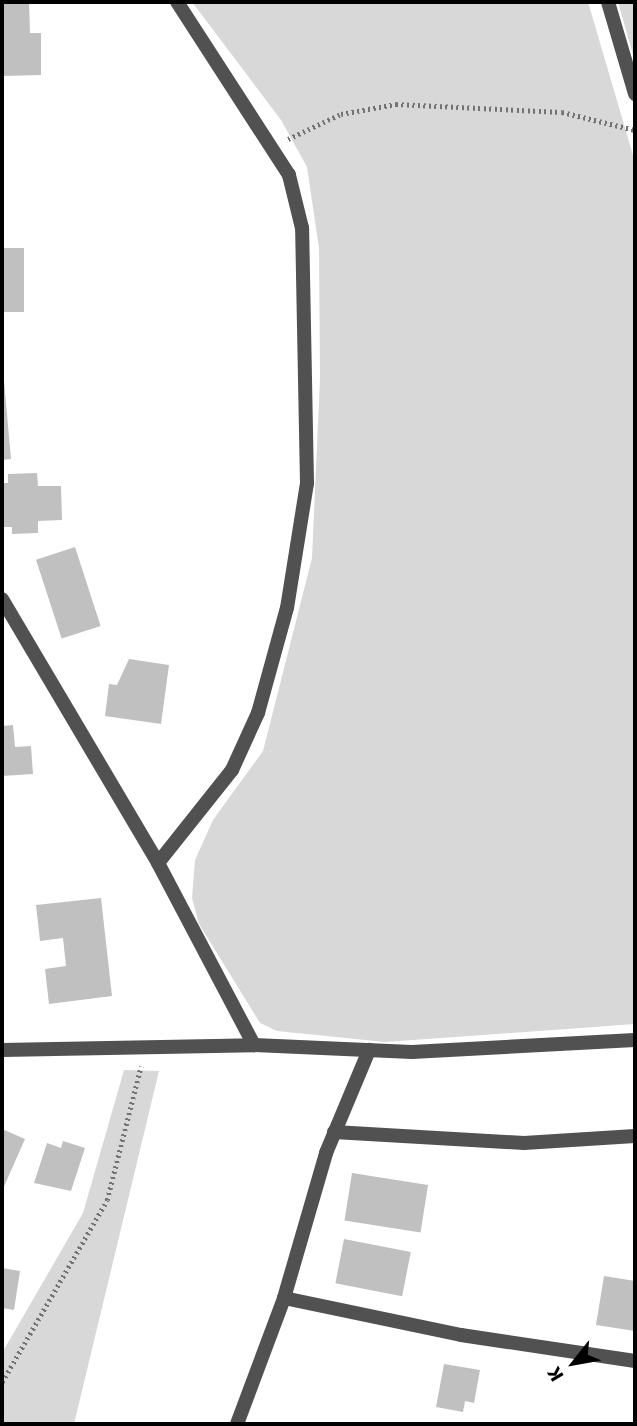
<!DOCTYPE html>
<html>
<head>
<meta charset="utf-8">
<style>
	body { margin:0 }
	#map { position:relative; width:637px; height:1426px; overflow:hidden; background:#fff; font-family:"Fira Sans",sans-serif }
	div>[style] { position:absolute }
	.green>* { inset:0; background:#d8d8d8 }
	.building>* { inset:0; background:#c0c0c0; transform-origin:0 0 }
	.path>* { height:4.5px; margin-top:-2.25px; transform-origin:0; background:repeating-linear-gradient(90deg,#737373 0 2px,transparent 0 5.5px) }
	.minor>* { height:14px; margin:-7px; padding:0 7px; transform-origin:7px; border-radius:7px; background:#515151 }
	span { translate:-50% -50%; white-space:nowrap; text-align:center; line-height:1.15; -webkit-text-stroke:5px #fff; paint-order:stroke }
	.frame { position:absolute; inset:0; border:4px solid #000; pointer-events:none }
	.north { position:absolute; left:539px; top:1328px; width:70px; height:70px; -webkit-text-stroke:5px #fff; paint-order:stroke; rotate:239deg; font-size:19px; font-weight:700; line-height:28px; text-align:center; color:#000 }
	.north::after { content:''; display:block; margin:auto; width:24px; height:32px; background:#000; clip-path:polygon(50% 0,100% 100%,50% 72%,0 100%) }
</style>
</head>
<body>
<div id="map">
	<div class="green">
		<i style="clip-path:polygon(192px 2px,588px 2px,635px 162px,635px 1024px,385px 1042px,277px 1031px,260px 1023px,199px 924px,192px 898px,195px 860px,213px 820px,263px 751px,312px 558px,320px 379px,319px 248px,307px 167px,281px 120px)"></i>
		<i style="clip-path:polygon(618px 2px,635px 2px,635px 62px)"></i>
		<i style="clip-path:polygon(124px 1070px,159px 1071px,74px 1424px,2px 1424px,2px 1353px,83px 1213px)"></i>
	</div>
	<div class="building">
		<i style="clip-path:polygon(2px 2px,29px 2px,30px 33px,41px 33px,41px 75px,2px 76px)"></i>
		<i style="left:2px;top:248px;width:22px;height:64px"></i>
		<i style="clip-path:polygon(2px 358px,11px 459px,2px 460px)"></i>
		<i style="clip-path:polygon(37px 473px,38px 486px,61px 486px,62px 520px,38px 521px,38px 533px,12px 534px,12px 527px,2px 527px,2px 483px,8px 483px,8px 474px)"></i>
		<i style="left:75px;top:547px;width:83px;height:41px;rotate:72deg"></i>
		<i style="clip-path:polygon(129px 659px,169px 665px,161px 724px,105px 716px,109px 684px,117px 685px)"></i>
		<i style="clip-path:polygon(13px 725px,15px 747px,31px 746px,33px 774px,2px 776px,2px 726px)"></i>
		<i style="clip-path:polygon(101px 898px,112px 996px,49px 1004px,45px 969px,66px 966px,63px 938px,40px 941px,36px 905px)"></i>
		<i style="clip-path:polygon(2px 1129px,25px 1139px,2px 1191px)"></i>
		<i style="clip-path:polygon(63px 1141px,85px 1148px,71px 1191px,34px 1183px,47px 1143px,61px 1148px)"></i>
		<i style="left:352px;top:1173px;width:77px;height:48px;rotate:9deg"></i>
		<i style="left:344px;top:1239px;width:68px;height:45px;rotate:11deg"></i>
		<i style="clip-path:polygon(2px 1268px,20px 1271px,14px 1310px,2px 1308px)"></i>
		<i style="clip-path:polygon(604px 1276px,635px 1281px,635px 1331px,596px 1325px)"></i>
		<i style="clip-path:polygon(444px 1364px,480px 1370px,474px 1403px,465px 1401px,463px 1412px,436px 1407px)"></i>
	</div>
	<div class="path">
		<i style="left:288px;top:139px;width:59px;rotate:-25.3deg"></i>
		<i style="left:341px;top:114px;width:56px;rotate:-10.3deg"></i>
		<i style="left:396px;top:104px;width:166px;rotate:2.8deg"></i>
		<i style="left:562px;top:112px;width:75px;rotate:13.9deg"></i>
		<i style="left:2px;top:1382px;width:210px;rotate:-60deg"></i>
		<i style="left:107px;top:1200px;width:138px;rotate:-75.8deg"></i>
	</div>
	<div class="minor">
		<i style="left:608px;top:2px;width:96px;rotate:73.6deg"></i>
		<i style="left:2px;top:599px;width:307px;rotate:59.4deg"></i>
		<i style="left:158px;top:863px;width:206px;rotate:62.2deg"></i>
		<i style="left:158px;top:863px;width:119px;rotate:-51.5deg"></i>
		<i style="left:232px;top:770px;width:63px;rotate:-65.5deg"></i>
		<i style="left:258px;top:713px;width:109px;rotate:-74.6deg"></i>
		<i style="left:287px;top:608px;width:127px;rotate:-80.9deg"></i>
		<i style="left:307px;top:483px;width:255px;rotate:-91.1deg"></i>
		<i style="left:302px;top:228px;width:55px;rotate:-103.8deg"></i>
		<i style="left:289px;top:175px;width:206px;rotate:-122.9deg"></i>
		<i style="left:2px;top:1050px;width:252px;rotate:-1.1deg"></i>
		<i style="left:254px;top:1045px;width:158px;rotate:2.5deg"></i>
		<i style="left:412px;top:1052px;width:223px;rotate:-3.1deg"></i>
		<i style="left:334px;top:1132px;width:190px;rotate:3.3deg"></i>
		<i style="left:524px;top:1143px;width:111px;rotate:-3.6deg"></i>
		<i style="left:284px;top:1298px;width:181px;rotate:11.8deg"></i>
		<i style="left:461px;top:1335px;width:176px;rotate:8.5deg"></i>
		<i style="left:237px;top:1424px;width:134px;rotate:-69.5deg"></i>
		<i style="left:284px;top:1298px;width:151px;rotate:-73.8deg"></i>
		<i style="left:326px;top:1153px;width:112px;rotate:-67.3deg"></i>
	</div>
	<div class="frame"></div>
	<div class="north">K</div>
</div>
</body>
</html>
